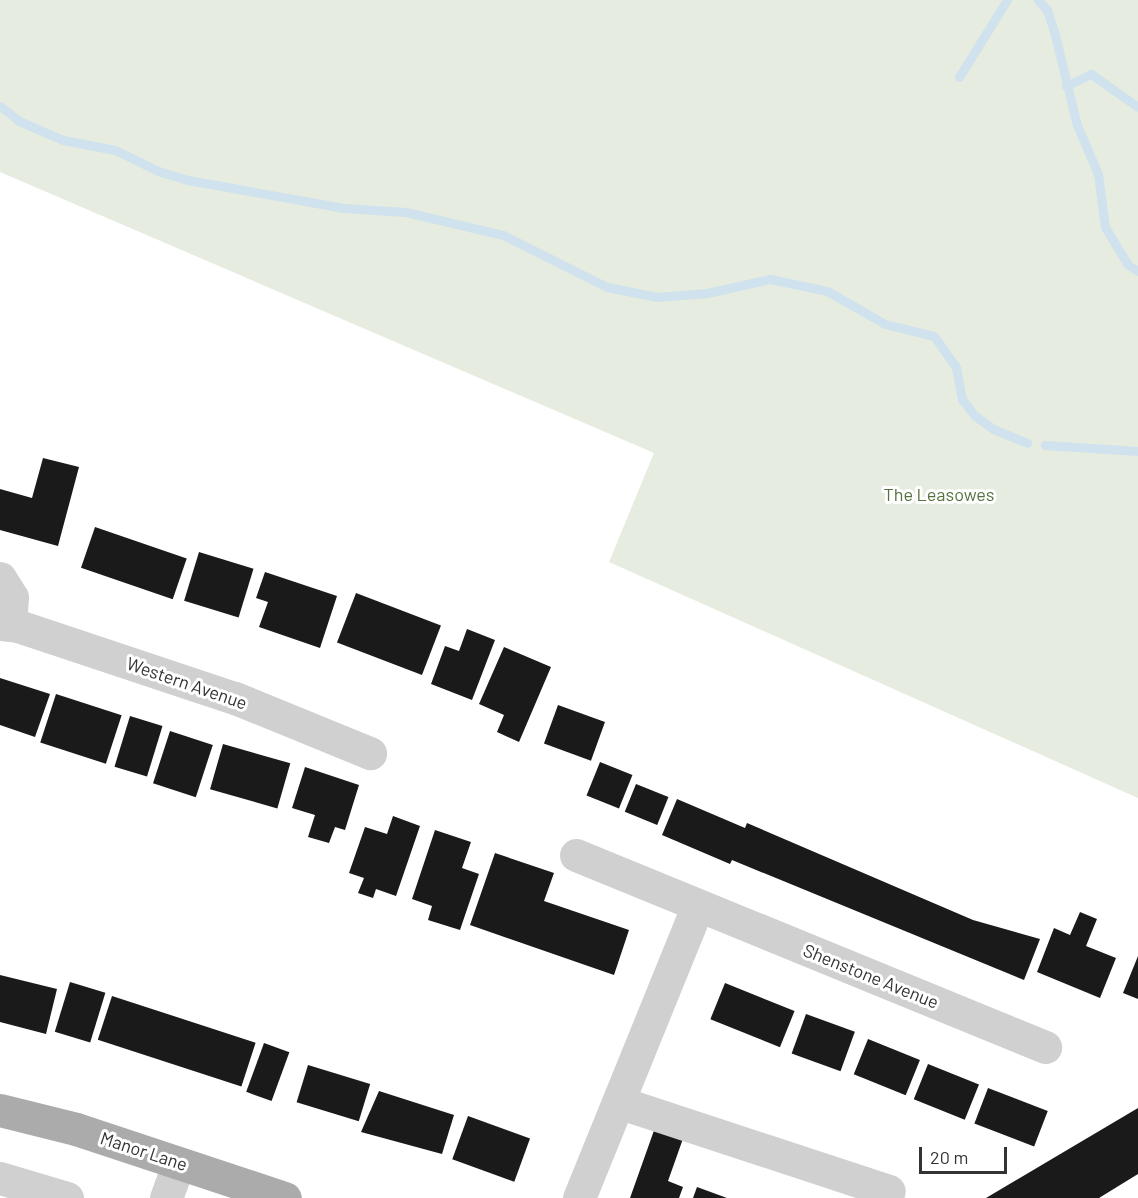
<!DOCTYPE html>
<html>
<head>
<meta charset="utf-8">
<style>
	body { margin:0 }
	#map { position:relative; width:1138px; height:1198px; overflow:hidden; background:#fff; font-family:Barlow,sans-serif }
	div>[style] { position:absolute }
	.green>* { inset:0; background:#e6ecdf }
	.stream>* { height:9px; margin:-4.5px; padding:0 4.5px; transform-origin:4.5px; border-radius:4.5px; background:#cfe2ee }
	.building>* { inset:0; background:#1a1a1a; transform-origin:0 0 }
	.minor>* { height:33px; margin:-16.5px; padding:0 16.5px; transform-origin:16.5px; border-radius:16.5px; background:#d0d0d0 }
	.major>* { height:33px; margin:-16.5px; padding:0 16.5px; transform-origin:16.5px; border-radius:16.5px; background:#ababab }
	span { translate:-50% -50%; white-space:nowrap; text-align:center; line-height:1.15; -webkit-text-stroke:6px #fff; paint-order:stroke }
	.park-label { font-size:18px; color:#56703f }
	.street-label { font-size:18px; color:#333 }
	.scale { position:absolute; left:919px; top:1147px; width:88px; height:27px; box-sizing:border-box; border:3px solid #333; border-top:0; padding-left:8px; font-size:18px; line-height:21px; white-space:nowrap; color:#333; -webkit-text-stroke:4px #fff; paint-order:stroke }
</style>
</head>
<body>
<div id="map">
	<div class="green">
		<i style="clip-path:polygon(0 0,1138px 0,1138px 798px,609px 562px,654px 453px,0 172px)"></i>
	</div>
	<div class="stream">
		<i style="left:1038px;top:0;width:13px;rotate:48deg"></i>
		<i style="left:1047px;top:10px;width:22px;rotate:72deg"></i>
		<i style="left:1054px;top:31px;width:97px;rotate:76.3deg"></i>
		<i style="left:1077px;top:125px;width:53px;rotate:66.8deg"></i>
		<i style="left:1098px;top:174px;width:53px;rotate:82.5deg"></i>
		<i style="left:1105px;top:227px;width:44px;rotate:58.8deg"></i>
		<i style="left:1128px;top:265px;width:12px;rotate:31deg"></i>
		<i style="left:959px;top:77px;width:91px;rotate:-58.1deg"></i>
		<i style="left:1066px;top:86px;width:28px;rotate:-26deg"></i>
		<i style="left:1091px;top:74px;width:57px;rotate:35.1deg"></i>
		<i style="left:0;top:106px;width:24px;rotate:38deg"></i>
		<i style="left:19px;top:121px;width:48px;rotate:23.4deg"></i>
		<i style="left:63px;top:140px;width:53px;rotate:10.9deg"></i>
		<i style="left:115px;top:150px;width:48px;rotate:26deg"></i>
		<i style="left:158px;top:171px;width:31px;rotate:17deg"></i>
		<i style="left:188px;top:180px;width:158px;rotate:10.2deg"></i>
		<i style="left:344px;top:208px;width:62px;rotate:3.7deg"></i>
		<i style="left:406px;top:212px;width:100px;rotate:13.3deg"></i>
		<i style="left:503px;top:235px;width:116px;rotate:26.6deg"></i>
		<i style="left:607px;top:287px;width:51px;rotate:11.3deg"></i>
		<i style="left:657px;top:297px;width:50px;rotate:-4.6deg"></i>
		<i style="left:707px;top:293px;width:65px;rotate:-12.5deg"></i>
		<i style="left:770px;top:279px;width:58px;rotate:11.9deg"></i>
		<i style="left:827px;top:291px;width:67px;rotate:29.6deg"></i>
		<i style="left:885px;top:324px;width:50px;rotate:13.8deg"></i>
		<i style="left:934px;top:336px;width:39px;rotate:55deg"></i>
		<i style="left:956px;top:368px;width:32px;rotate:79deg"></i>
		<i style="left:962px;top:399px;width:20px;rotate:53deg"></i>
		<i style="left:974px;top:415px;width:24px;rotate:36deg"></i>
		<i style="left:993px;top:429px;width:37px;rotate:22deg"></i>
		<i style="left:1045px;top:445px;width:93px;rotate:3.7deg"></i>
	</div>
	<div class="building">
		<i style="clip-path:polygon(43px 458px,79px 467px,58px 546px,0 530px,0 489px,32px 498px)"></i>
		<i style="left:95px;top:527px;width:97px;height:43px;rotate:19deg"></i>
		<i style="left:199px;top:552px;width:57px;height:51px;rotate:17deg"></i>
		<i style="clip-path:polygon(265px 572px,337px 596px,320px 648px,259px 627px,268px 602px,256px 598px)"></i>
		<i style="left:356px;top:593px;width:91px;height:53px;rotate:21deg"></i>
		<i style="clip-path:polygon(467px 629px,495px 640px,472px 700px,431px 684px,445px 646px,459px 651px)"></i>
		<i style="clip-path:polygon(504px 647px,551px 667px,519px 742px,497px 732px,504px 715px,479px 704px)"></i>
		<i style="clip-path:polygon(0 678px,50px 694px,35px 737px,0 725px)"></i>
		<i style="left:56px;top:694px;width:69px;height:51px;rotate:18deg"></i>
		<i style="left:558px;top:705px;width:50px;height:41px;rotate:20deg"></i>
		<i style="left:130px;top:716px;width:34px;height:53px;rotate:17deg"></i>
		<i style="left:170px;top:731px;width:45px;height:55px;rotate:18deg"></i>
		<i style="left:223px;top:744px;width:70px;height:47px;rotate:16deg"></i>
		<i style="left:600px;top:762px;width:35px;height:36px;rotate:22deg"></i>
		<i style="clip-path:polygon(305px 767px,359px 785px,345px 830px,335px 827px,329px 843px,308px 837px,315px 815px,292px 808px)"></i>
		<i style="left:636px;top:784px;width:35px;height:30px;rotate:22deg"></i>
		<i style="clip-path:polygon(677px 799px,745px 828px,747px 823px,973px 920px,1040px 939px,1024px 980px,732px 860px,730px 864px,662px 835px)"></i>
		<i style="clip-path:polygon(393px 816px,420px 826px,396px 896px,376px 889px,373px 898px,358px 893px,364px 878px,349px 873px,365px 827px,387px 834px)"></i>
		<i style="clip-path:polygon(435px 830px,471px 842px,462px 868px,479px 874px,460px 930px,428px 920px,432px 906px,412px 899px)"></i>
		<i style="clip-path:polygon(495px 853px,554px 873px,544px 901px,629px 930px,614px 975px,470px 925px)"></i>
		<i style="clip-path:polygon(1080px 912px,1097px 919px,1086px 946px,1116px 958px,1100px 998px,1037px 972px,1054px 928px,1070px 935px)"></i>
		<i style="clip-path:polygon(1138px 956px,1138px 999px,1123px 993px)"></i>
		<i style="clip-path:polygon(0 975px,57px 989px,46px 1034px,0 1022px)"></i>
		<i style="left:70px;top:982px;width:37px;height:52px;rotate:17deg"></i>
		<i style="left:725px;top:983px;width:75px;height:39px;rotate:22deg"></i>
		<i style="left:112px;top:996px;width:151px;height:46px;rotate:18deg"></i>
		<i style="left:806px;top:1014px;width:52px;height:42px;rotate:20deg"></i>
		<i style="left:868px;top:1039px;width:56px;height:38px;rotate:22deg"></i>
		<i style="left:264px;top:1043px;width:27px;height:52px;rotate:20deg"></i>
		<i style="left:928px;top:1064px;width:55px;height:38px;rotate:22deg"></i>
		<i style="left:308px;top:1065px;width:65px;height:39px;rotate:17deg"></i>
		<i style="left:988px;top:1088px;width:64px;height:38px;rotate:21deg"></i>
		<i style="clip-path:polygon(379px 1091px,454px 1115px,442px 1154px,361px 1132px)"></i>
		<i style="clip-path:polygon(1138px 1108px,1138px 1174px,1099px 1198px,986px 1198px)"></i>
		<i style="left:468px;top:1116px;width:66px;height:46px;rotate:20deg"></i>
		<i style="clip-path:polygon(657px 1122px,685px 1133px,668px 1181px,683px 1187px,679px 1198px,630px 1198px)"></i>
		<i style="clip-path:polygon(697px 1187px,727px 1198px,693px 1198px)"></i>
	</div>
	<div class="minor">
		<i style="left:0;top:578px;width:22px;rotate:58deg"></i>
		<i style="left:12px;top:597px;width:28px;rotate:94deg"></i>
		<i style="left:0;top:624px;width:18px;rotate:6deg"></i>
		<i style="left:18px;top:626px;width:229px;rotate:18.4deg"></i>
		<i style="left:235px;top:698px;width:146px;rotate:22.2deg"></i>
		<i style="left:576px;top:855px;width:507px;rotate:22.26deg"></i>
		<i style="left:618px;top:1102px;width:285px;rotate:18.2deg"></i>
		<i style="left:0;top:1178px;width:70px;rotate:16.6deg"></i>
		<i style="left:166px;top:1198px;width:37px;rotate:-70deg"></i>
		<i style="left:579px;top:1198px;width:316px;rotate:-67.9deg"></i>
	</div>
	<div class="major">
		<i style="left:0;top:1110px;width:78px;rotate:14deg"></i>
		<i style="left:76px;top:1129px;width:220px;rotate:18.3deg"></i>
	</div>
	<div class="park-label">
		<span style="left:939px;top:494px">The Leasowes</span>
	</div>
	<div class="street-label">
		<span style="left:187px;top:683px;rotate:19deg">Western Avenue</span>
		<span style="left:871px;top:976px;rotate:22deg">Shenstone Avenue</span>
		<span style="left:144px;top:1151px;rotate:18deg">Manor Lane</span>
	</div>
	<div class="scale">20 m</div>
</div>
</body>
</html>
